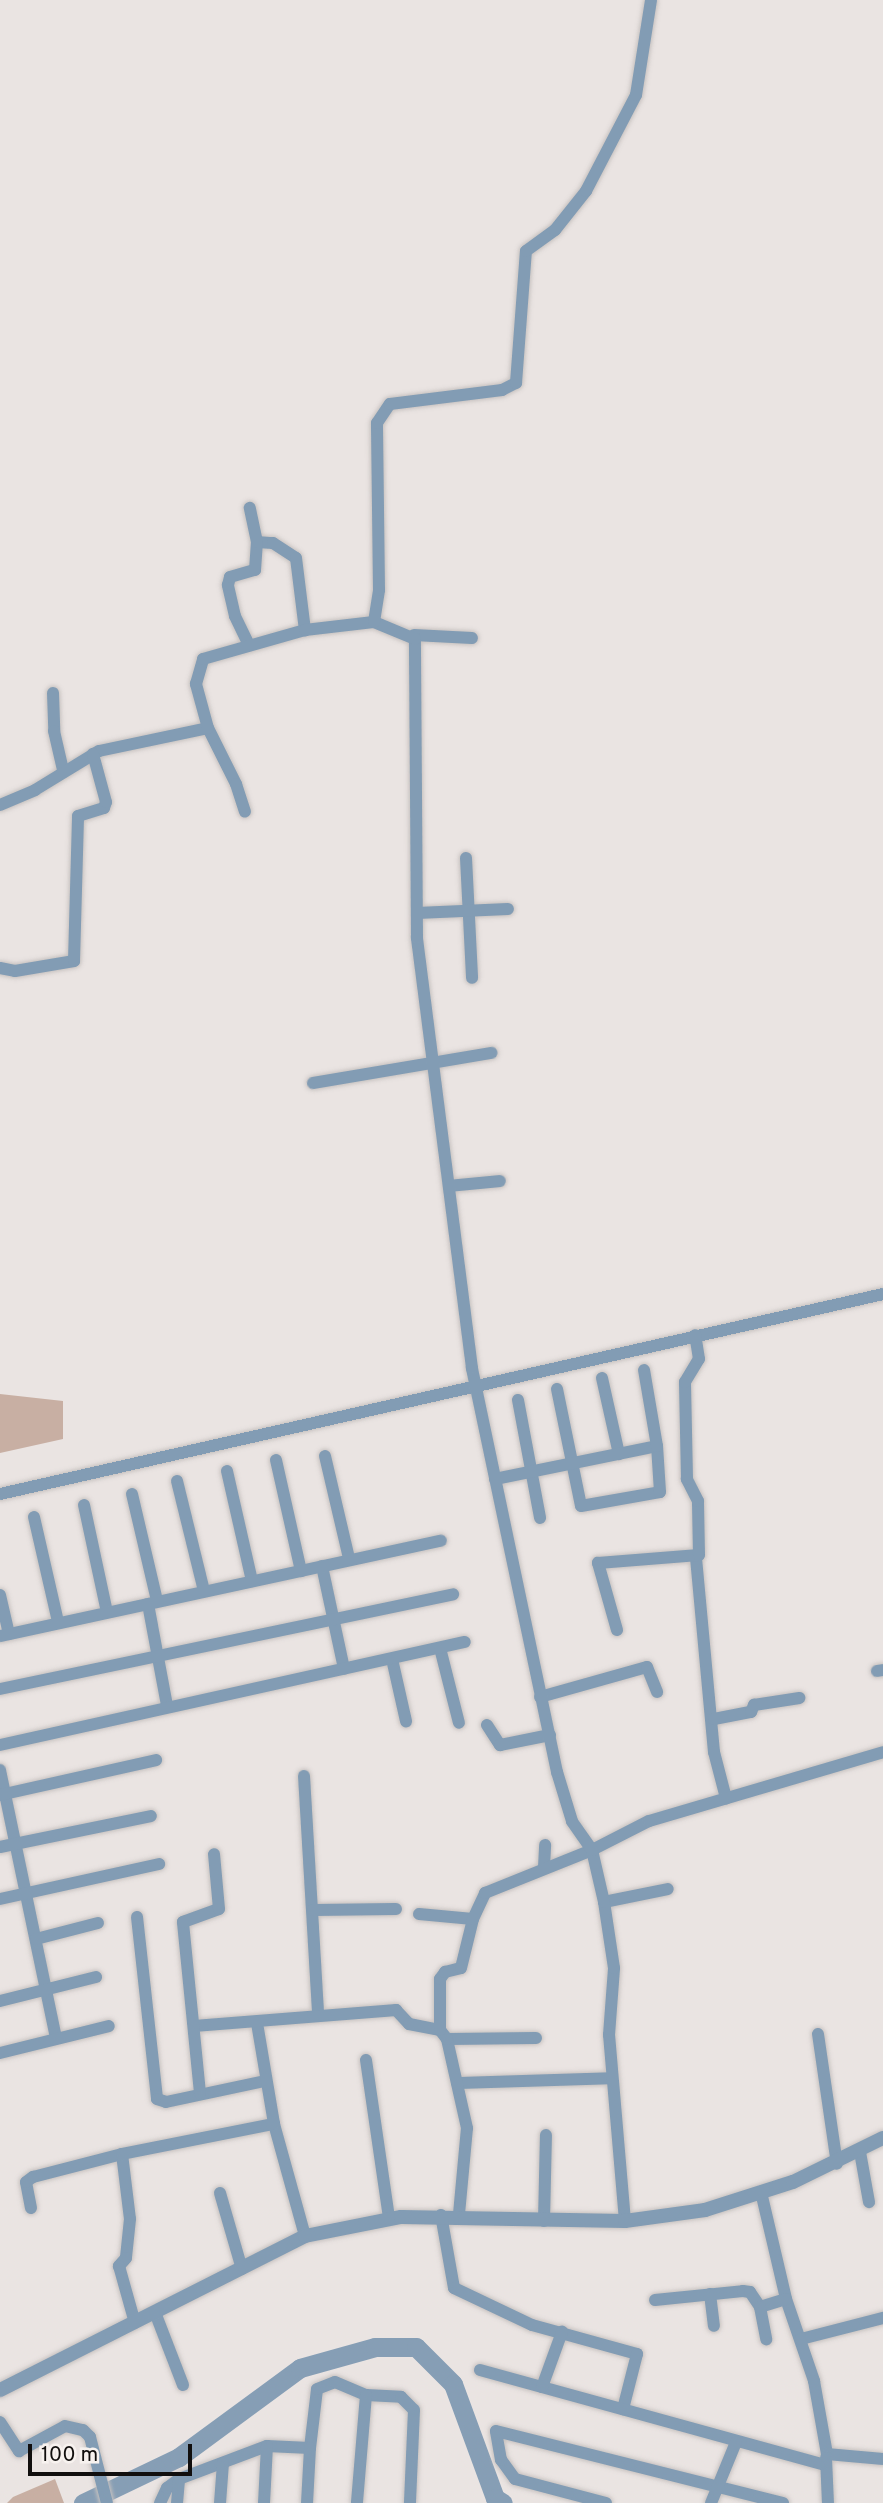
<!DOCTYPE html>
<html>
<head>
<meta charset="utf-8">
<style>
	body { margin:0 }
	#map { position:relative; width:883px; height:2503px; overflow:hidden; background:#eae4e2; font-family:Overpass,sans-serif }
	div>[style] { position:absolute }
	.green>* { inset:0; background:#c8afa3 }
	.river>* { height:19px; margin:-9.5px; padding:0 9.5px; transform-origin:9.5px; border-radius:9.5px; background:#869eb5 }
	.roads { filter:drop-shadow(0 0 2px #c7c2c0) drop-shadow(0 0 2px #c7c2c0) }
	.minor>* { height:12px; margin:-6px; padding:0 6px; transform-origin:6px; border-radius:6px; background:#829cb4 }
	.tertiary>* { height:14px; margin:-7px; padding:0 7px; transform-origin:7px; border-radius:7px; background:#829cb4 }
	span { translate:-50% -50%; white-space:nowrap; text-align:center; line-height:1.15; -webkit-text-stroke:7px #f7f2ef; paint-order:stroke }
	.scale { position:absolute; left:28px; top:2444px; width:164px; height:32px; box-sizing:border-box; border:4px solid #110f0e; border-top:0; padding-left:9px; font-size:21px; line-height:24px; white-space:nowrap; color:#110f0e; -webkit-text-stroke:5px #f7f2ef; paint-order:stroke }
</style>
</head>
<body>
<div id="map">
	<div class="green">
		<i style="clip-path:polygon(0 1394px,63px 1401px,63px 1439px,0 1453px)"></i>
		<i style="clip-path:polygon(55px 2479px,64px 2503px,7px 2503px,13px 2497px)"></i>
	</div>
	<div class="river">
		<i style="left:83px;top:2503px;width:106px;rotate:-25.6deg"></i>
		<i style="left:179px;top:2457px;width:150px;rotate:-36.3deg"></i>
		<i style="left:300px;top:2368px;width:78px;rotate:-15.6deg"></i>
		<i style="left:375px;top:2347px;width:41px"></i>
		<i style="left:416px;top:2347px;width:52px;rotate:45deg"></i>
		<i style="left:453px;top:2384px;width:121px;rotate:69.8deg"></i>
		<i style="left:495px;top:2498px;width:9px;rotate:32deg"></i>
	</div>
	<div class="roads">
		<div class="minor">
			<i style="left:257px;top:542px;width:16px;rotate:4deg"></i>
			<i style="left:273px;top:543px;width:27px;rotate:33deg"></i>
			<i style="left:296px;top:558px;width:73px;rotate:82.9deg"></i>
			<i style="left:414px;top:635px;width:58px;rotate:3deg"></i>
			<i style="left:249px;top:645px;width:32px;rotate:-116deg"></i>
			<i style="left:235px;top:616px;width:32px;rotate:-103deg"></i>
			<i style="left:228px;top:585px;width:8px;rotate:-76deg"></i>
			<i style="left:230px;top:577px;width:26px;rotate:-16deg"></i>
			<i style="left:255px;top:570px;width:28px;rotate:-86deg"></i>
			<i style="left:257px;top:542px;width:35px;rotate:-102deg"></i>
			<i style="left:53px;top:693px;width:38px;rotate:88deg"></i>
			<i style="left:54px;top:731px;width:39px;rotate:77deg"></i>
			<i style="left:208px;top:728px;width:63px;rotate:63.4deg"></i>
			<i style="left:236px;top:784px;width:29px;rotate:72deg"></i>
			<i style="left:0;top:805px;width:38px;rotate:-23deg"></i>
			<i style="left:35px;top:790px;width:75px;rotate:-31.4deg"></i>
			<i style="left:99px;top:751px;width:111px;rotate:-11.9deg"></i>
			<i style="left:208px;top:728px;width:46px;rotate:-105.3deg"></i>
			<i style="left:196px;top:684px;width:26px;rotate:-74deg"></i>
			<i style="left:203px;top:659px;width:106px;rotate:-15.9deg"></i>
			<i style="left:305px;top:630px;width:69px;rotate:-6.6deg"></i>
			<i style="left:466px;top:858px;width:120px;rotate:87.1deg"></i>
			<i style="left:417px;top:913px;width:91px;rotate:-2.5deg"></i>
			<i style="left:0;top:968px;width:15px;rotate:11deg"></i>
			<i style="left:15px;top:971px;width:60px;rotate:-9.6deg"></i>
			<i style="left:74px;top:961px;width:145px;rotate:-88.4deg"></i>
			<i style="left:78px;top:816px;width:27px;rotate:-17deg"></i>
			<i style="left:104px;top:808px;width:6px;rotate:-72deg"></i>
			<i style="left:106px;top:802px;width:50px;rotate:-105.2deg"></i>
			<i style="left:313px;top:1083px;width:181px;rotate:-9.6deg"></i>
			<i style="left:449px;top:1186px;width:51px;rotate:-5.6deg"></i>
			<i style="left:602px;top:1378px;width:78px;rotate:77.4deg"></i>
			<i style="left:557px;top:1389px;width:119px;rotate:78.4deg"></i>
			<i style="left:581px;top:1506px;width:80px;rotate:-10deg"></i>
			<i style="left:660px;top:1492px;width:46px;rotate:-93.7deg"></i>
			<i style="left:518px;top:1400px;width:120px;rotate:79.4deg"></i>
			<i style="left:325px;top:1456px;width:105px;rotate:76.8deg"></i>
			<i style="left:276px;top:1460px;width:114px;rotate:77.3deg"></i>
			<i style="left:227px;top:1471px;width:113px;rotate:77.2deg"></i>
			<i style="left:495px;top:1479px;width:165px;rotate:-11.5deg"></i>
			<i style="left:657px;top:1446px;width:77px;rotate:-99.7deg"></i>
			<i style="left:177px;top:1481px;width:113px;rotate:76.2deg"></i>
			<i style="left:0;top:1494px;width:905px;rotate:-12.76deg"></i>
			<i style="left:132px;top:1494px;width:110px;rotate:76.8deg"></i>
			<i style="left:84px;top:1505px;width:109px;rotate:77.9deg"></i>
			<i style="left:34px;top:1517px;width:108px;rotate:77.1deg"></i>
			<i style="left:696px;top:1558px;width:195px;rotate:84.7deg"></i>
			<i style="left:714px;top:1752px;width:48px;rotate:75.4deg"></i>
			<i style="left:322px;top:1566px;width:105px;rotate:77.9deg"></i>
			<i style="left:0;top:1595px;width:40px;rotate:77deg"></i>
			<i style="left:148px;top:1604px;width:104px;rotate:79.4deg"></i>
			<i style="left:617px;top:1630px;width:70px;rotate:-105.8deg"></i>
			<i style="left:598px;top:1563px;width:101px;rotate:-4.5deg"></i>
			<i style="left:699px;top:1555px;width:54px;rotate:-91.1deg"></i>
			<i style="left:698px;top:1501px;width:25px;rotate:-117deg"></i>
			<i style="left:687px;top:1479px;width:97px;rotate:-91.2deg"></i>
			<i style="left:685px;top:1382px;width:27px;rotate:-59deg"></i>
			<i style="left:699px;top:1359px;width:24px;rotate:-99deg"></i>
			<i style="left:0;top:1636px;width:451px;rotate:-12.2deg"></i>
			<i style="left:440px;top:1648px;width:77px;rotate:75.8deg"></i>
			<i style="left:392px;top:1659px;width:64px;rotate:77.3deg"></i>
			<i style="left:877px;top:1671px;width:6px;rotate:-9deg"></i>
			<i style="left:0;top:1689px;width:463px;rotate:-11.8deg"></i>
			<i style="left:540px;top:1697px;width:111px;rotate:-15.7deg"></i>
			<i style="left:647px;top:1667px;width:27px;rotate:68deg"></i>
			<i style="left:714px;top:1719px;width:38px;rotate:-11deg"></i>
			<i style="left:751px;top:1712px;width:8px;rotate:-67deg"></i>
			<i style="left:754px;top:1705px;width:46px;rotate:-8.8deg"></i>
			<i style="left:487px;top:1725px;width:24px;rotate:57deg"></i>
			<i style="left:500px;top:1745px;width:51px;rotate:-11.3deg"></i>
			<i style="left:0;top:1745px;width:476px;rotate:-12.5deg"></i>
			<i style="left:0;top:1770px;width:274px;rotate:78.2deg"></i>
			<i style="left:304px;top:1776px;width:239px;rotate:86.6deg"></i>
			<i style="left:0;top:1795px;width:160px;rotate:-12.6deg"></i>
			<i style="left:0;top:1847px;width:154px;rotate:-11.6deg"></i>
			<i style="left:544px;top:1867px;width:22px;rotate:-87deg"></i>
			<i style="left:0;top:1899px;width:163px;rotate:-12.4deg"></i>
			<i style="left:604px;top:1902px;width:65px;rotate:-11.5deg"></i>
			<i style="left:313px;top:1910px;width:83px;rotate:-0.7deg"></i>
			<i style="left:419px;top:1914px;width:54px;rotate:5.3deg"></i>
			<i style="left:137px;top:1917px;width:183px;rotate:83.7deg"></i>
			<i style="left:157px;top:2099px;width:9px;rotate:18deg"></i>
			<i style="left:166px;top:2102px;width:101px;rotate:-12deg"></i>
			<i style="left:36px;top:1939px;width:64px;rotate:-14.5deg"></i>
			<i style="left:0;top:2001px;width:99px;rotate:-14deg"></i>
			<i style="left:257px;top:2023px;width:102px;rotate:80.4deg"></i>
			<i style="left:274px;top:2124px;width:116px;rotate:74.5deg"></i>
			<i style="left:194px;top:2026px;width:203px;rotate:-4.5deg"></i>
			<i style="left:396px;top:2010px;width:19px;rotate:47deg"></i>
			<i style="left:409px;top:2024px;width:32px;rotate:11deg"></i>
			<i style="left:818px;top:2034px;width:131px;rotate:81.7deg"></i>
			<i style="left:447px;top:2039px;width:89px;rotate:-0.6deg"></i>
			<i style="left:0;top:2053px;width:112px;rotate:-13.9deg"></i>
			<i style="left:366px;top:2060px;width:160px;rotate:81.7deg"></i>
			<i style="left:457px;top:2083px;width:155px;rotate:-1.8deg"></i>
			<i style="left:200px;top:2093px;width:172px;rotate:-95.7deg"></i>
			<i style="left:183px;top:1922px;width:38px;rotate:-20deg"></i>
			<i style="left:219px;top:1909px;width:55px;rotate:-95.2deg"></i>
			<i style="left:860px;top:2152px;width:51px;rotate:79.8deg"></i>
			<i style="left:122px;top:2154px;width:65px;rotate:83deg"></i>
			<i style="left:130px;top:2219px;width:39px;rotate:96deg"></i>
			<i style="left:126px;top:2258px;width:11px;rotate:131deg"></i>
			<i style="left:119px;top:2266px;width:59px;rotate:74.3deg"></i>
			<i style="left:761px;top:2192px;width:110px;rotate:76.8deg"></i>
			<i style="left:786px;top:2299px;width:87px;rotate:71.1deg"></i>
			<i style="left:814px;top:2381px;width:74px;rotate:79.9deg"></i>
			<i style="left:827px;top:2454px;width:56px;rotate:5.1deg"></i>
			<i style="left:220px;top:2193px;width:79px;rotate:73.9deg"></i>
			<i style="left:31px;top:2208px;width:26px;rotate:-101deg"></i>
			<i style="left:26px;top:2182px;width:9px;rotate:-36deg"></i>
			<i style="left:33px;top:2177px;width:92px;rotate:-14.5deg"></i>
			<i style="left:122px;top:2154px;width:155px;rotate:-11.2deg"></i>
			<i style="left:459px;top:2214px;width:86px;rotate:-84.7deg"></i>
			<i style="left:467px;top:2128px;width:91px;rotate:-102.7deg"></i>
			<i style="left:447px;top:2039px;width:11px;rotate:-128deg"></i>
			<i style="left:440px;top:2030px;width:51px;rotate:-90deg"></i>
			<i style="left:440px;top:1979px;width:9px;rotate:-54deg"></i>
			<i style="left:445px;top:1972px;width:16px;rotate:-14deg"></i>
			<i style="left:461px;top:1968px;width:50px;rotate:-76.2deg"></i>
			<i style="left:473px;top:1919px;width:29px;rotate:-65deg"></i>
			<i style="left:485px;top:1893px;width:115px;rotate:-21.9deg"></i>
			<i style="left:592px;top:1850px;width:64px;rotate:-27deg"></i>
			<i style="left:649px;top:1821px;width:244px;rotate:-16.4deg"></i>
			<i style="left:441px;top:2215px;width:74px;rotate:79.9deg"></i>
			<i style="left:454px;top:2288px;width:86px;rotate:25.4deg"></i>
			<i style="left:532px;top:2325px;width:109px;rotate:15.4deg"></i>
			<i style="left:637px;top:2354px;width:57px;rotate:104.3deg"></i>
			<i style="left:544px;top:2221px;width:86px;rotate:-88.7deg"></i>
			<i style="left:625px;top:2221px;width:187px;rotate:-94.9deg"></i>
			<i style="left:609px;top:2035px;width:67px;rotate:-85.7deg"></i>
			<i style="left:614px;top:1968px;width:67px;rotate:-98.6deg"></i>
			<i style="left:604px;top:1902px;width:53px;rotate:-103deg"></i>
			<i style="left:592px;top:1850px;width:35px;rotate:-125deg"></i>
			<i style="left:572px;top:1821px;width:51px;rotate:-107deg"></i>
			<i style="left:557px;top:1772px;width:413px;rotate:-101.9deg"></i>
			<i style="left:472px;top:1368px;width:434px;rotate:-97.3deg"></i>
			<i style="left:417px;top:938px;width:299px;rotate:-90.4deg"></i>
			<i style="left:415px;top:639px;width:44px;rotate:-157.5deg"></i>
			<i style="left:374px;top:622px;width:32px;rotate:-81deg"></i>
			<i style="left:379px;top:590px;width:167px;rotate:-90.7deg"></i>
			<i style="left:377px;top:423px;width:23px;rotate:-56deg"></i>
			<i style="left:390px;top:404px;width:113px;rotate:-7.1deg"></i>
			<i style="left:502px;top:390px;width:16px;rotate:-27deg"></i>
			<i style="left:516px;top:383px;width:132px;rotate:-85.7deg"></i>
			<i style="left:526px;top:251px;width:36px;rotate:-36deg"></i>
			<i style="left:555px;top:230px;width:50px;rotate:-51.5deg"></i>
			<i style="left:586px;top:191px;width:108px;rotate:-62.5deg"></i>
			<i style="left:636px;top:95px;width:96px;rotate:-81deg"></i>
			<i style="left:710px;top:2294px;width:32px;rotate:83deg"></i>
			<i style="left:655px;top:2300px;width:88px;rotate:-5.8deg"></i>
			<i style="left:743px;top:2291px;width:7px;rotate:8deg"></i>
			<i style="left:750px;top:2292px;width:18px;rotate:56deg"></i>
			<i style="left:760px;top:2307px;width:27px;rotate:-17deg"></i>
			<i style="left:760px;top:2307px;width:33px;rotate:79deg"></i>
			<i style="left:156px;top:2315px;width:75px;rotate:68.9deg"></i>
			<i style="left:801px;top:2339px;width:85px;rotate:-14.4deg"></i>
			<i style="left:480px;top:2370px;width:358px;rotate:15.4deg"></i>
			<i style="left:542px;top:2387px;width:59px;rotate:-70deg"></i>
			<i style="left:366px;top:2395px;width:35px;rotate:3deg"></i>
			<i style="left:401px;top:2397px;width:18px;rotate:45deg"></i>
			<i style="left:414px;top:2410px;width:93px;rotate:92.5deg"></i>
			<i style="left:0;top:2422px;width:35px;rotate:57deg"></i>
			<i style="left:19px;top:2451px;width:52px;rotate:-28.5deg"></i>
			<i style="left:65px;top:2426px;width:18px;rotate:13deg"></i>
			<i style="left:83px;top:2430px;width:10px;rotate:45deg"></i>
			<i style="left:90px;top:2437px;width:68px;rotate:75.6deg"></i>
			<i style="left:310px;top:2448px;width:59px;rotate:-83.2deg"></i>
			<i style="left:317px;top:2389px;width:19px;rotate:-21deg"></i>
			<i style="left:335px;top:2382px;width:34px;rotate:23deg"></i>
			<i style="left:366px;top:2395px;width:108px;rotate:94.8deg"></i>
			<i style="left:826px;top:2458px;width:45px;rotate:87.5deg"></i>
			<i style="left:160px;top:2503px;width:17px;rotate:-65deg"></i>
			<i style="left:167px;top:2488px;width:15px;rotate:-37deg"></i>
			<i style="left:179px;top:2479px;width:94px;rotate:-20.6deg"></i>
			<i style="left:267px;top:2446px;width:43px;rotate:2.7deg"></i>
			<i style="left:310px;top:2448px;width:55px;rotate:93.1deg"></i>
			<i style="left:177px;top:2503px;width:24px;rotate:-85deg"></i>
			<i style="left:220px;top:2503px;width:40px;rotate:-85.7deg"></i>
			<i style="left:264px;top:2503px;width:57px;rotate:-87deg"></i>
			<i style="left:606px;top:2503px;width:94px;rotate:-165.2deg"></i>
			<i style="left:515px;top:2479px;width:24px;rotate:-126deg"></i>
			<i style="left:501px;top:2460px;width:29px;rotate:-100deg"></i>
			<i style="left:496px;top:2431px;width:296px;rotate:14.1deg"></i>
			<i style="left:711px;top:2503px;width:66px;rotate:-67.7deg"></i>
		</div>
		<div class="tertiary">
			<i style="left:0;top:2390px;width:342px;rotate:-26.8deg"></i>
			<i style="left:305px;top:2236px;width:98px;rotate:-11.2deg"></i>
			<i style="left:401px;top:2217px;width:224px;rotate:1deg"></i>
			<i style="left:625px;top:2221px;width:81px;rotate:-7.8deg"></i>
			<i style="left:705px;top:2210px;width:92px;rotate:-17.7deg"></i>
			<i style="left:793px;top:2182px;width:100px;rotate:-26.1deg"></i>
		</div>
	</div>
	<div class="scale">100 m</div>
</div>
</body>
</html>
